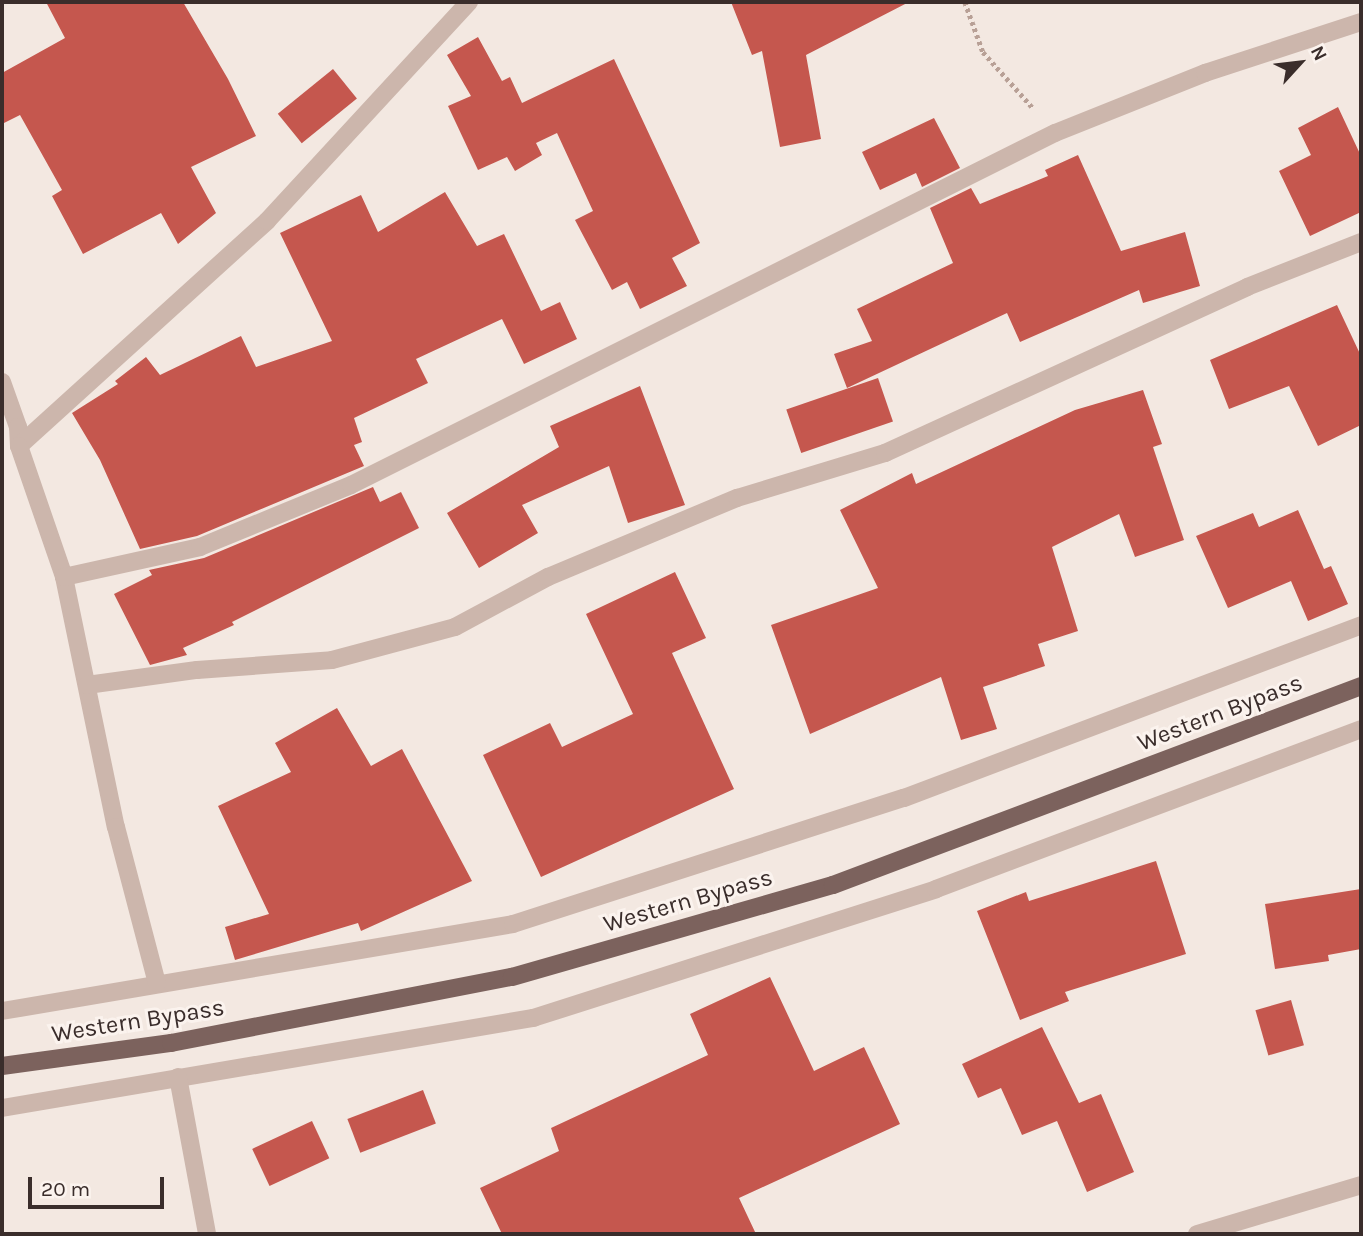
<!DOCTYPE html>
<html>
<head>
<meta charset="utf-8">
<style>
	body { margin:0 }
	#map { position:relative; width:1363px; height:1236px; overflow:hidden; background:#f3e8e1; font-family:Karla,sans-serif }
	div>[style] { position:absolute }
	.building>* { inset:0; background:#c5574e; transform-origin:0 0 }
	.path>* { height:4.5px; margin-top:-2.25px; transform-origin:0; background:repeating-linear-gradient(90deg,#b8a096 0 3.5px,transparent 0 7px) }
	.service>* { height:18px; margin:-9px; padding:0 9px; transform-origin:9px; border-radius:9px; background:#ccb6ac }
	.minor>* { height:18px; margin:-9px; padding:0 9px; transform-origin:9px; border-radius:9px; background:#ccb6ac }
	.primary>* { height:18px; margin:-9px; padding:0 9px; transform-origin:9px; border-radius:9px; background:#7c625d }
	span { translate:-50% -50%; white-space:nowrap; text-align:center; line-height:1.15; -webkit-text-stroke:6px #fbf3ee; paint-order:stroke }
	.street-label { font-size:24px; color:#3a2d2b }
	.frame { position:absolute; inset:0; border:4px solid #3a2d2b; pointer-events:none }
	.north { position:absolute; left:1265px; top:28px; width:70px; height:70px; -webkit-text-stroke:5px #fbf3ee; paint-order:stroke; rotate:63deg; font-size:19px; font-weight:700; line-height:28px; text-align:center; color:#3a2d2b }
	.north::after { content:''; display:block; margin:auto; width:24px; height:32px; background:#3a2d2b; clip-path:polygon(50% 0,100% 100%,50% 72%,0 100%) }
	.scale { position:absolute; left:28px; top:1177px; width:136px; height:32px; box-sizing:border-box; border:4px solid #3a2d2b; border-top:0; padding-left:9px; font-size:21px; line-height:24px; white-space:nowrap; color:#3a2d2b; -webkit-text-stroke:5px #fbf3ee; paint-order:stroke }
</style>
</head>
<body>
<div id="map">
	<div class="building">
		<i style="clip-path:polygon(46px 2px,183px 2px,228px 79px,256px 136px,191px 167px,216px 213px,178px 244px,161px 213px,83px 254px,52px 196px,62px 190px,20px 115px,2px 124px,2px 73px,65px 38px)"></i>
		<i style="clip-path:polygon(731px 2px,909px 2px,806px 55px,821px 139px,780px 147px,762px 51px,752px 55px)"></i>
		<i style="clip-path:polygon(478px 37px,502px 81px,510px 77px,522px 103px,614px 59px,700px 243px,672px 258px,687px 286px,640px 309px,627px 282px,612px 290px,575px 220px,593px 211px,557px 133px,536px 143px,542px 155px,515px 171px,507px 157px,478px 170px,448px 106px,471px 96px,447px 55px)"></i>
		<i style="left:333px;top:69px;width:38px;height:71px;rotate:51deg"></i>
		<i style="clip-path:polygon(1338px 107px,1361px 156px,1361px 212px,1310px 236px,1279px 171px,1311px 155px,1298px 128px)"></i>
		<i style="clip-path:polygon(934px 118px,960px 168px,922px 187px,916px 173px,880px 190px,862px 152px)"></i>
		<i style="clip-path:polygon(1078px 155px,1121px 251px,1185px 232px,1200px 286px,1143px 303px,1139px 290px,1020px 342px,1007px 313px,847px 388px,834px 354px,872px 341px,857px 309px,953px 263px,930px 208px,971px 188px,980px 204px,1048px 176px,1045px 170px)"></i>
		<i style="clip-path:polygon(445px 192px,477px 246px,504px 234px,541px 311px,560px 302px,577px 339px,524px 364px,502px 319px,416px 359px,428px 383px,354px 418px,362px 442px,354px 445px,364px 466px,197px 536px,140px 549px,100px 460px,72px 413px,118px 384px,115px 381px,146px 357px,160px 375px,241px 336px,256px 367px,332px 341px,280px 233px,361px 195px,378px 232px)"></i>
		<i style="clip-path:polygon(1337px 305px,1361px 356px,1361px 425px,1318px 446px,1289px 386px,1229px 409px,1210px 360px)"></i>
		<i style="left:878px;top:378px;width:46px;height:97px;rotate:71deg"></i>
		<i style="clip-path:polygon(640px 386px,685px 505px,628px 523px,609px 466px,522px 505px,538px 533px,479px 568px,447px 513px,559px 447px,550px 426px)"></i>
		<i style="clip-path:polygon(1143px 390px,1162px 444px,1153px 447px,1184px 540px,1135px 557px,1119px 514px,1052px 547px,1078px 631px,1038px 644px,1045px 666px,983px 687px,997px 729px,961px 740px,941px 677px,810px 734px,771px 625px,878px 588px,840px 510px,912px 473px,916px 484px,1075px 410px)"></i>
		<i style="clip-path:polygon(373px 487px,380px 502px,401px 492px,419px 528px,232px 622px,234px 625px,183px 648px,187px 655px,150px 665px,114px 594px,152px 575px,149px 570px,204px 558px)"></i>
		<i style="clip-path:polygon(1298px 510px,1324px 569px,1331px 566px,1348px 604px,1308px 621px,1291px 581px,1228px 608px,1196px 536px,1253px 513px,1259px 527px)"></i>
		<i style="clip-path:polygon(675px 572px,706px 638px,672px 653px,734px 789px,541px 877px,483px 755px,550px 723px,562px 747px,633px 714px,586px 614px)"></i>
		<i style="clip-path:polygon(337px 708px,371px 766px,402px 749px,472px 881px,361px 931px,358px 923px,235px 960px,225px 927px,269px 914px,218px 806px,291px 772px,275px 743px)"></i>
		<i style="clip-path:polygon(1156px 861px,1186px 954px,1065px 992px,1069px 1001px,1020px 1020px,977px 911px,1026px 892px,1029px 901px)"></i>
		<i style="clip-path:polygon(1361px 889px,1361px 949px,1328px 955px,1329px 961px,1275px 969px,1265px 904px)"></i>
		<i style="clip-path:polygon(770px 977px,814px 1071px,864px 1047px,900px 1124px,739px 1198px,756px 1234px,502px 1234px,480px 1188px,559px 1151px,551px 1128px,708px 1055px,690px 1014px)"></i>
		<i style="left:1291px;top:1000px;width:47px;height:37px;rotate:74deg"></i>
		<i style="clip-path:polygon(1042px 1027px,1079px 1103px,1101px 1094px,1134px 1172px,1087px 1192px,1057px 1121px,1022px 1135px,1001px 1088px,978px 1098px,962px 1064px)"></i>
		<i style="left:423px;top:1090px;width:36px;height:81px;rotate:69deg"></i>
		<i style="left:312px;top:1121px;width:41px;height:66px;rotate:65deg"></i>
	</div>
	<div class="path">
		<i style="left:965px;top:2px;width:53px;rotate:70.2deg"></i>
		<i style="left:983px;top:52px;width:75px;rotate:48.2deg"></i>
	</div>
	<div class="service">
		<i style="left:2px;top:1011px;width:518px;rotate:-9.66deg"></i>
		<i style="left:513px;top:924px;width:411px;rotate:-17.9deg"></i>
		<i style="left:904px;top:798px;width:489px;rotate:-20.7deg"></i>
		<i style="left:2px;top:1108px;width:539px;rotate:-9.62deg"></i>
		<i style="left:533px;top:1018px;width:423px;rotate:-17.7deg"></i>
		<i style="left:936px;top:889px;width:454px;rotate:-20.6deg"></i>
	</div>
	<div class="minor">
		<i style="left:2px;top:382px;width:48px;rotate:70.4deg"></i>
		<i style="left:18px;top:427px;width:19px;rotate:87deg"></i>
		<i style="left:19px;top:446px;width:335px;rotate:-42.2deg"></i>
		<i style="left:267px;top:221px;width:298px;rotate:-47.3deg"></i>
		<i style="left:19px;top:446px;width:139px;rotate:71deg"></i>
		<i style="left:64px;top:577px;width:255px;rotate:78.3deg"></i>
		<i style="left:116px;top:827px;width:161px;rotate:75.3deg"></i>
		<i style="left:64px;top:577px;width:139px;rotate:-12.4deg"></i>
		<i style="left:200px;top:547px;width:163px;rotate:-22.3deg"></i>
		<i style="left:351px;top:485px;width:787px;rotate:-26.57deg"></i>
		<i style="left:1055px;top:133px;width:162px;rotate:-21.8deg"></i>
		<i style="left:1205px;top:73px;width:164px;rotate:-18.1deg"></i>
		<i style="left:87px;top:685px;width:111px;rotate:-7.8deg"></i>
		<i style="left:197px;top:670px;width:135px;rotate:-4.2deg"></i>
		<i style="left:332px;top:660px;width:127px;rotate:-15deg"></i>
		<i style="left:455px;top:627px;width:106px;rotate:-28.3deg"></i>
		<i style="left:548px;top:577px;width:205px;rotate:-22.7deg"></i>
		<i style="left:737px;top:498px;width:155px;rotate:-16.9deg"></i>
		<i style="left:885px;top:453px;width:398px;rotate:-24.6deg"></i>
		<i style="left:1247px;top:287px;width:123px;rotate:-21.5deg"></i>
		<i style="left:178px;top:1077px;width:160px;rotate:79.5deg"></i>
		<i style="left:1197px;top:1234px;width:171px;rotate:-16.6deg"></i>
	</div>
	<div class="primary">
		<i style="left:2px;top:1066px;width:171px;rotate:-7.8deg"></i>
		<i style="left:171px;top:1043px;width:347px;rotate:-11deg"></i>
		<i style="left:512px;top:977px;width:334px;rotate:-16deg"></i>
		<i style="left:833px;top:885px;width:564px;rotate:-20.65deg"></i>
	</div>
	<div class="street-label">
		<span style="left:1220px;top:713px;rotate:-21deg">Western Bypass</span>
		<span style="left:688px;top:901px;rotate:-16deg">Western Bypass</span>
		<span style="left:138px;top:1021px;rotate:-9deg">Western Bypass</span>
	</div>
	<div class="frame"></div>
	<div class="north">N</div>
	<div class="scale">20 m</div>
</div>
</body>
</html>
